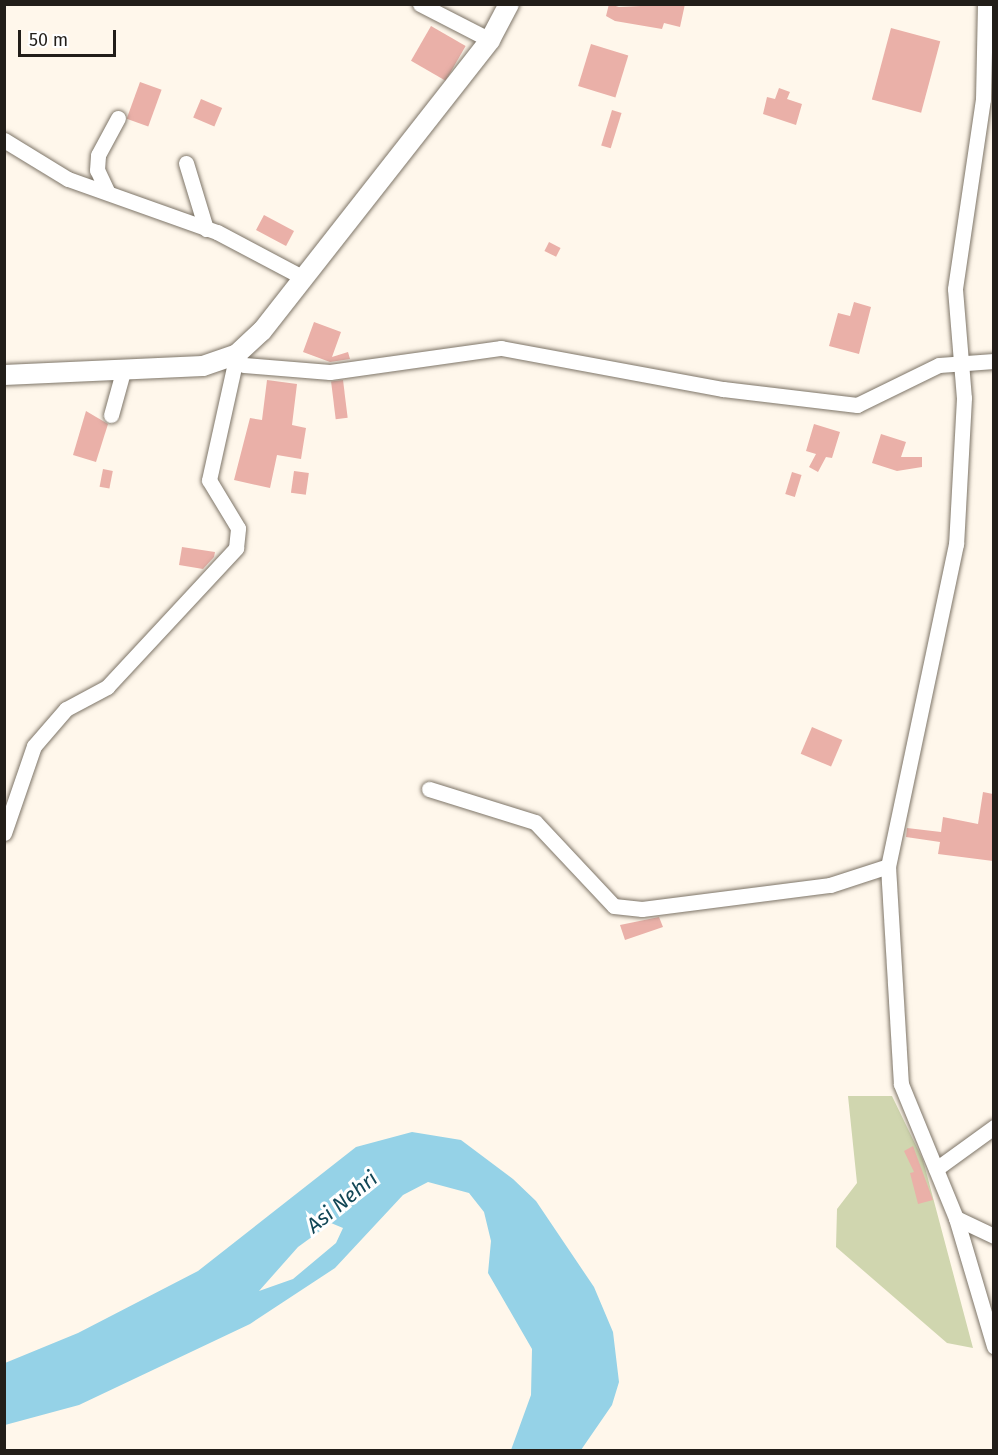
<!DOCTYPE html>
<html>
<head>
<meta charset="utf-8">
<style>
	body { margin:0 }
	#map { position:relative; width:998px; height:1455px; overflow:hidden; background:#fff7eb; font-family:"Fira Sans",sans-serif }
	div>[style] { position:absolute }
	.green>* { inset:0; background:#d0d6af }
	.water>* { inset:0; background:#95d2e7 }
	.building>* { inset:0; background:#eab0a8; transform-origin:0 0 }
	.roads { filter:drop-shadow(0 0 2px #7e7568) drop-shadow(0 0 2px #7e7568) }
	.minor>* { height:15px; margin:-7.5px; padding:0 7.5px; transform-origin:7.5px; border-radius:7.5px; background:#fff }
	.tertiary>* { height:20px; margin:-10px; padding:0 10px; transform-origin:10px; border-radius:10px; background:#fff }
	span { translate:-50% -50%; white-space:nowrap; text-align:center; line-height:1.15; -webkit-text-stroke:6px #fff; paint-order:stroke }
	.water-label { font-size:21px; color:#124756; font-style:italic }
	.frame { position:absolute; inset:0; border:6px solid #221e19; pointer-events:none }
	.scale { position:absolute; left:18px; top:30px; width:98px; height:27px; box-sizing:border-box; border:3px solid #221e19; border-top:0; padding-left:8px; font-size:18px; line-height:21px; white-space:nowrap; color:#221e19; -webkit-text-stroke:4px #fff; paint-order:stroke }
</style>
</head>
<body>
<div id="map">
	<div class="green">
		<i style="clip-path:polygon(848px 1096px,892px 1096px,923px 1160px,973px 1348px,947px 1343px,836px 1247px,837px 1209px,857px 1183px)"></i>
	</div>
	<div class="water">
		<i style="clip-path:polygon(evenodd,412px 1132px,461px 1140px,513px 1179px,536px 1201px,594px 1287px,613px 1332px,619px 1382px,612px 1405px,581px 1450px,511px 1450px,531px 1395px,532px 1349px,488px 1273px,491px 1241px,484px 1212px,469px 1193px,428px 1182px,403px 1195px,335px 1268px,250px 1324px,79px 1405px,5px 1425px,5px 1363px,78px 1333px,198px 1271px,356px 1147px,412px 1132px,331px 1223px,343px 1228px,336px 1243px,293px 1279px,259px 1291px,298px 1247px,331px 1223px)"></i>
	</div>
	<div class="building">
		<i style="clip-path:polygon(609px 4px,619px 7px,685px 4px,680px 27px,664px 23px,662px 29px,615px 21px,606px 16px)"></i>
		<i style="left:431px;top:26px;width:40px;height:40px;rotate:30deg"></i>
		<i style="left:891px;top:28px;width:51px;height:74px;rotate:15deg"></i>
		<i style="left:591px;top:44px;width:39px;height:44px;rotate:17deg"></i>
		<i style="left:140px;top:82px;width:23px;height:39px;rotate:20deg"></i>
		<i style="clip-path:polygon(779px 88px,790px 92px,787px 99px,802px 104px,796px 125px,763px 114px,767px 97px,775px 99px)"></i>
		<i style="left:201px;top:99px;width:23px;height:20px;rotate:23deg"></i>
		<i style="left:612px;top:110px;width:10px;height:37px;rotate:17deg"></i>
		<i style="left:264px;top:215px;width:34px;height:17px;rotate:28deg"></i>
		<i style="left:549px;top:242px;width:13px;height:10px;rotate:27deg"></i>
		<i style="clip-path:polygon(854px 302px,871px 307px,859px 354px,829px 346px,838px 313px,850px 316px)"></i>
		<i style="clip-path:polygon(314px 322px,341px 332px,332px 357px,348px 352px,350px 359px,330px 362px,303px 352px)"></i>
		<i style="clip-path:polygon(267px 380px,297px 384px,292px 425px,306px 428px,301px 459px,277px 455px,270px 488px,234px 480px,250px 418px,262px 420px)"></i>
		<i style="left:343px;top:380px;width:38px;height:12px;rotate:83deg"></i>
		<i style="clip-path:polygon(86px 411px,108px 424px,96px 462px,73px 455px)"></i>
		<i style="clip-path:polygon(814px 424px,840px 432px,832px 458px,826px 457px,818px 472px,809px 467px,816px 454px,806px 451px)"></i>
		<i style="clip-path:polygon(881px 434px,906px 442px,901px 457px,922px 457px,922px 467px,897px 471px,872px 463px)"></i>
		<i style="left:103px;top:469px;width:10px;height:18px;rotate:11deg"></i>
		<i style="left:294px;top:471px;width:15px;height:22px;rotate:8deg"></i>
		<i style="left:792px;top:472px;width:10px;height:23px;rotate:17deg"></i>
		<i style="clip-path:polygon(182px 547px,215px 552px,214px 557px,203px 569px,179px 565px)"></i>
		<i style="left:812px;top:727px;width:33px;height:29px;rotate:23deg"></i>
		<i style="clip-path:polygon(983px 792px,993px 794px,993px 861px,938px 854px,940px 842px,906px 837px,907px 828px,941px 832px,943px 817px,978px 824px)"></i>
		<i style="clip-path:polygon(659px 917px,663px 927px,625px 940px,620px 925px)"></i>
		<i style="clip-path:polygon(913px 1146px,933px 1200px,918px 1204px,910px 1173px,914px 1172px,904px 1151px)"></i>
	</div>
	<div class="roads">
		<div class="minor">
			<i style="left:420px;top:4px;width:79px;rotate:27.2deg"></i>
			<i style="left:985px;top:4px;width:95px;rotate:91.2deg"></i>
			<i style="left:983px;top:99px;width:192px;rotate:98.4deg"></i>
			<i style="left:955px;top:289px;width:109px;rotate:85.3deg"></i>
			<i style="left:964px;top:398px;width:146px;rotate:93.1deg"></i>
			<i style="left:956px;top:544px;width:329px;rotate:101.9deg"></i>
			<i style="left:888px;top:866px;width:218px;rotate:86.6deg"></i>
			<i style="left:901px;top:1084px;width:145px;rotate:67.7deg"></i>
			<i style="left:956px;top:1218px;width:134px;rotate:73.5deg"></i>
			<i style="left:4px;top:140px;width:75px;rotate:31.4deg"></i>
			<i style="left:68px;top:179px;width:158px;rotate:19.6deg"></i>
			<i style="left:217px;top:232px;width:98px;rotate:27.9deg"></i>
			<i style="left:186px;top:163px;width:69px;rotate:73.1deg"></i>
			<i style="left:107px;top:191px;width:23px;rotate:-115deg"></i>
			<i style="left:97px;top:170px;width:15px;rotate:-86deg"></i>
			<i style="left:98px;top:155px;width:42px;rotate:-61.6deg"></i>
			<i style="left:236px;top:360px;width:9px;rotate:32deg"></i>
			<i style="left:244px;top:365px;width:86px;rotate:4.7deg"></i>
			<i style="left:330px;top:372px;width:173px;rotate:-8deg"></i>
			<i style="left:501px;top:348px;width:226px;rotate:10.5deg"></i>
			<i style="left:723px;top:389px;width:135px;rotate:6.8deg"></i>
			<i style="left:857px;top:405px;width:91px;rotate:-26deg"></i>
			<i style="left:939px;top:365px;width:55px;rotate:-4.2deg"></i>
			<i style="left:111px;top:415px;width:49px;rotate:-74.5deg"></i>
			<i style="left:429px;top:789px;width:111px;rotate:17.3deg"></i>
			<i style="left:535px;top:822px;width:115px;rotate:46.8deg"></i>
			<i style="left:614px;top:906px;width:28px;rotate:6deg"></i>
			<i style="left:642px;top:909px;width:190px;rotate:-7.3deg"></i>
			<i style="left:830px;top:885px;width:61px;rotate:-18.1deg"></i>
			<i style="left:4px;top:833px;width:92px;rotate:-71deg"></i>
			<i style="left:34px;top:746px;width:49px;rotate:-49.1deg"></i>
			<i style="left:66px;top:709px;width:47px;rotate:-28.2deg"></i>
			<i style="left:107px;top:687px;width:190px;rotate:-47.1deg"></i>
			<i style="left:236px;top:548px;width:20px;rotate:-84deg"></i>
			<i style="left:238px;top:528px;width:56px;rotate:-121.1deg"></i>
			<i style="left:209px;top:480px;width:129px;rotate:-77.5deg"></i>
			<i style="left:936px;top:1169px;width:72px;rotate:-35.9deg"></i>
			<i style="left:956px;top:1218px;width:42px;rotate:25.3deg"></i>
		</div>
		<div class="tertiary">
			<i style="left:4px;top:375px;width:199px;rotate:-2.6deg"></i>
			<i style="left:203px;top:366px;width:36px;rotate:-19deg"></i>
			<i style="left:237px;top:354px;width:34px;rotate:-43deg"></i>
			<i style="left:262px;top:331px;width:370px;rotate:-51.9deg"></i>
			<i style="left:490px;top:40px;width:41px;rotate:-62.2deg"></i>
		</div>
	</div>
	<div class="water-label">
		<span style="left:342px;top:1202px;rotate:-39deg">Asi Nehri</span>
	</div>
	<div class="frame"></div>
	<div class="scale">50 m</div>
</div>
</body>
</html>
